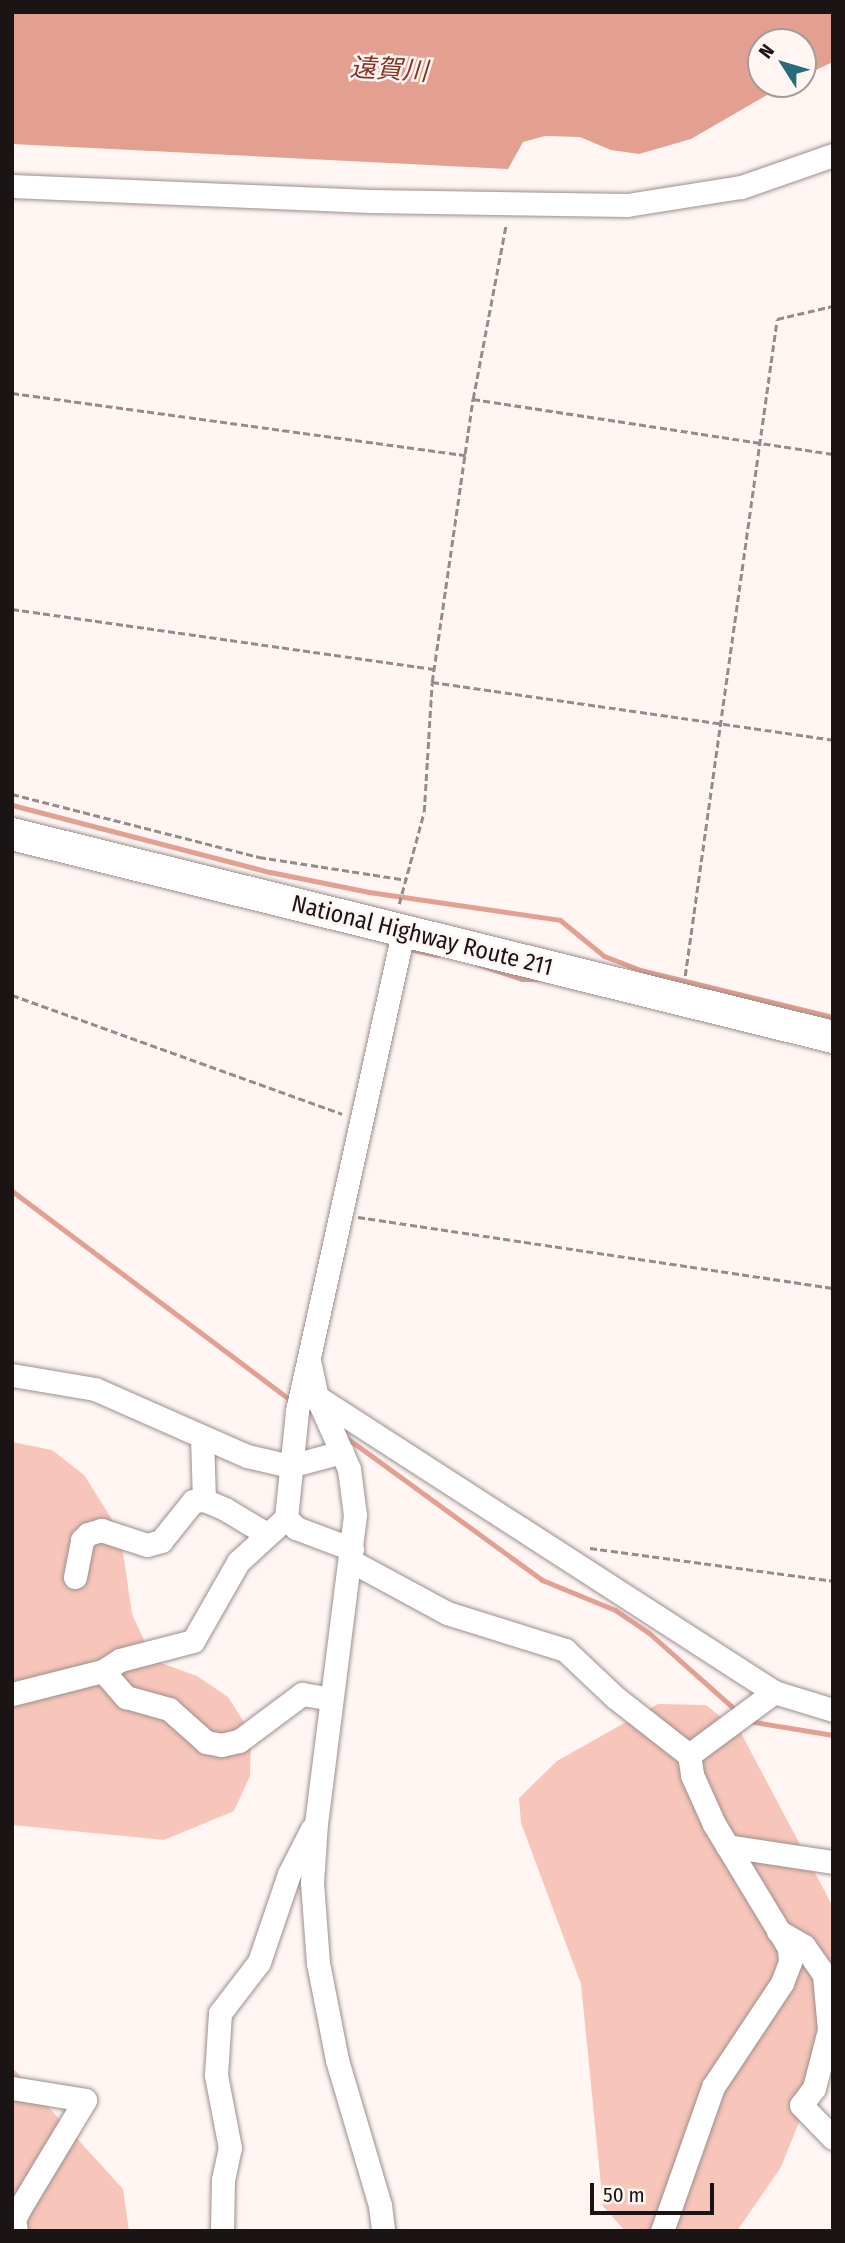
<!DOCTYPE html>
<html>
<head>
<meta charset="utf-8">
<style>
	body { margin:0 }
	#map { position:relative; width:845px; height:2243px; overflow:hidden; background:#fff6f4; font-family:"Fira Sans Condensed","Noto Sans JP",sans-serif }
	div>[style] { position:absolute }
	.green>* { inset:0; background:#f7c5ba }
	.water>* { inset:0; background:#e39f90 }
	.stream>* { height:5px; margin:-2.5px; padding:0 2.5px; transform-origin:2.5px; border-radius:2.5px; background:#e39f90 }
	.path>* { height:2.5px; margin-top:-1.25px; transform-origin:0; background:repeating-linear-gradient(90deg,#938c8b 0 7px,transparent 0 10.5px) }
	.roads { filter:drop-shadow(0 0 2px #9d8f8c) drop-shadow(0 0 2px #9d8f8c) }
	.minor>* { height:23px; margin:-11.5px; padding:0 11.5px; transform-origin:11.5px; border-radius:11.5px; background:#fff }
	.highway>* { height:32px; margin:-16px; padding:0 16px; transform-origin:16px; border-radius:16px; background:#fff }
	span { translate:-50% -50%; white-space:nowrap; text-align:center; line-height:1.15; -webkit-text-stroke:5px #fff6f4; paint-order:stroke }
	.street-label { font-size:24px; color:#1a1514 }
	.water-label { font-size:26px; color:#853424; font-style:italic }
	.frame { position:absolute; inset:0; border:14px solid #1a1514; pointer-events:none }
	.north { position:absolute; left:747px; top:28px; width:70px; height:70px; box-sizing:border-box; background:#fff6f4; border:2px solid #a39c9a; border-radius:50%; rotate:307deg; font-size:19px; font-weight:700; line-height:28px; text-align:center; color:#1a1514 }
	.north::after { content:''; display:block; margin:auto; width:24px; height:32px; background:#266c7a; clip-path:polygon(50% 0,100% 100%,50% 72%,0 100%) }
	.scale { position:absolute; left:590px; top:2183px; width:124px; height:32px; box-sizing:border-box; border:4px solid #1a1514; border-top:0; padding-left:9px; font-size:21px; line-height:24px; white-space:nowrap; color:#1a1514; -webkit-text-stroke:5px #fff6f4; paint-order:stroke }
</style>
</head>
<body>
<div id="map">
	<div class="green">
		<i style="clip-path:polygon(12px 1442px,52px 1450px,84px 1475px,120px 1532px,132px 1614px,153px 1660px,197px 1676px,228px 1697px,251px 1733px,250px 1776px,234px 1811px,164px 1840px,12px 1825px)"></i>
		<i style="clip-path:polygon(658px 1704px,706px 1705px,741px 1733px,833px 1907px,833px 2038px,781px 2167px,737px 2231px,625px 2231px,603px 2206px,581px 1984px,521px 1823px,519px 1798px,557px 1761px)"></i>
		<i style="clip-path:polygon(12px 2067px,123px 2189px,129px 2231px,12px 2231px)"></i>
	</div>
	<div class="water">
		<i style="clip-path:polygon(12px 12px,833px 12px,833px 62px,803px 76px,803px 42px,761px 42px,761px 84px,786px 84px,691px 139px,639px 154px,611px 150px,580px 137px,545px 136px,523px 142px,508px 169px,12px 144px)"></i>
	</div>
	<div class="stream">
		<i style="left:12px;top:805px;width:267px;rotate:14.6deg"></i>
		<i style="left:270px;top:872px;width:101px;rotate:11.4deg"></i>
		<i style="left:369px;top:892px;width:193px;rotate:8.3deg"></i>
		<i style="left:560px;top:920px;width:57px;rotate:39.3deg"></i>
		<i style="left:604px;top:956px;width:39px;rotate:21deg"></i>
		<i style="left:640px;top:970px;width:199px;rotate:13.7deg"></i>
		<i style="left:414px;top:950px;width:24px;rotate:12deg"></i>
		<i style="left:477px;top:964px;width:47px;rotate:18.4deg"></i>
		<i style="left:522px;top:979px;width:16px"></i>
		<i style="left:12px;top:1191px;width:350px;rotate:36.9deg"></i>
		<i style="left:344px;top:1436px;width:245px;rotate:36deg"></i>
		<i style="left:542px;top:1580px;width:79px;rotate:22.3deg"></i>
		<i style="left:615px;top:1610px;width:41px;rotate:34.1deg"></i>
		<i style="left:649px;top:1633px;width:119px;rotate:41.6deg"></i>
		<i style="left:748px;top:1721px;width:86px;rotate:9.4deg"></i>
	</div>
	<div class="path">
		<i style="left:12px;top:393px;width:458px;rotate:7.8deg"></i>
		<i style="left:473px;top:399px;width:364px;rotate:8.7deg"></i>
		<i style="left:12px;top:609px;width:426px;rotate:8.1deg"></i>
		<i style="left:432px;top:682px;width:405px;rotate:8.2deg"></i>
		<i style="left:12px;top:794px;width:255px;rotate:14.3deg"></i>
		<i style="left:259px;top:857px;width:150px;rotate:8.8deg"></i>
		<i style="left:399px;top:904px;width:95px;rotate:-74.8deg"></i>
		<i style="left:424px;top:812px;width:130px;rotate:-86.5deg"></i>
		<i style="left:432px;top:682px;width:286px;rotate:-81.8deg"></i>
		<i style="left:473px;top:399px;width:178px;rotate:-79.3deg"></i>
		<i style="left:685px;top:976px;width:663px;rotate:-82.03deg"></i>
		<i style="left:777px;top:319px;width:57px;rotate:-13.1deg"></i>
		<i style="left:12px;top:995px;width:351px;rotate:19.8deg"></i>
		<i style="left:358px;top:1217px;width:480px;rotate:8.5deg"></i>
		<i style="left:590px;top:1548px;width:245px;rotate:7.7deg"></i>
	</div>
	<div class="roads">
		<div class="minor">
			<i style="left:12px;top:186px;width:358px;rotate:2.4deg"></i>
			<i style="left:370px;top:201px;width:257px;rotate:0.9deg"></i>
			<i style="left:627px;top:205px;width:115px;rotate:-9deg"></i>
			<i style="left:741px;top:187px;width:97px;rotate:-19.2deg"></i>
			<i style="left:310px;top:1365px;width:33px;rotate:78deg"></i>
			<i style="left:317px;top:1397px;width:79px;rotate:66deg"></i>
			<i style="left:349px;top:1469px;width:46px;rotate:82.6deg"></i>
			<i style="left:355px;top:1515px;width:310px;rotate:97.2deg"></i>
			<i style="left:316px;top:1823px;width:60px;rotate:93.8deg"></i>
			<i style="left:312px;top:1883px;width:80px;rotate:85.7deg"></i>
			<i style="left:318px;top:1963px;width:99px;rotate:78.9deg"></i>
			<i style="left:337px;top:2060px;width:151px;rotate:73.5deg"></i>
			<i style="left:380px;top:2205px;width:26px;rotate:83deg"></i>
			<i style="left:12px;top:1375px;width:84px;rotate:9.6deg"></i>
			<i style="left:95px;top:1389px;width:166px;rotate:23.8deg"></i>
			<i style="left:247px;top:1456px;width:44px;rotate:13.1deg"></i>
			<i style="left:290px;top:1466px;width:54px;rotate:-15.1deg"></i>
			<i style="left:317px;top:1397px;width:544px;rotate:32.84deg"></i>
			<i style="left:774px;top:1692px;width:62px;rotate:17deg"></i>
			<i style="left:202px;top:1437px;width:63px;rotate:88.2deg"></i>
			<i style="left:286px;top:1518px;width:14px;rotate:45deg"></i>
			<i style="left:296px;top:1528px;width:60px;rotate:20.6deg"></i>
			<i style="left:351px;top:1561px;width:109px;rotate:28.4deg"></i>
			<i style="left:447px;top:1613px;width:124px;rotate:17.4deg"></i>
			<i style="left:565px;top:1650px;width:70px;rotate:43.3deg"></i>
			<i style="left:616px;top:1698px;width:93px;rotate:38deg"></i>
			<i style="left:689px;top:1755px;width:20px;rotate:81deg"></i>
			<i style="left:692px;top:1775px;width:54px;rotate:65.8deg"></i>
			<i style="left:714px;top:1824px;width:145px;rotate:58.8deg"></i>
			<i style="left:789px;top:1948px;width:14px;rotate:86deg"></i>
			<i style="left:790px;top:1962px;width:22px;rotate:111deg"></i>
			<i style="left:782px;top:1983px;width:125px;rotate:123.6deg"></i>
			<i style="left:713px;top:2087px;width:153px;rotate:109.5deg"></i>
			<i style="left:75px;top:1577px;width:38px;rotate:-79deg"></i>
			<i style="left:82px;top:1540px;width:8px;rotate:-45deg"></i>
			<i style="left:88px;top:1534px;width:14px;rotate:-17deg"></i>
			<i style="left:101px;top:1530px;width:48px;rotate:18.1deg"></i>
			<i style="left:147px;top:1545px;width:15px;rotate:-16deg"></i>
			<i style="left:161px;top:1541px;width:51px;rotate:-51.3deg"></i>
			<i style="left:193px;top:1501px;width:11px;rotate:-5deg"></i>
			<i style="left:204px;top:1500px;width:23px;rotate:23deg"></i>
			<i style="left:225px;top:1509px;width:47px;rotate:31deg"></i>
			<i style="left:103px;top:1671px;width:35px;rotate:49deg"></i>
			<i style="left:126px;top:1697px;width:45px;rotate:15.6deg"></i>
			<i style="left:169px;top:1709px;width:50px;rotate:41.7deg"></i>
			<i style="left:206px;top:1742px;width:15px;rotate:11deg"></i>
			<i style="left:221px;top:1745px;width:18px;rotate:-13deg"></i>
			<i style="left:239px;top:1741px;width:79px;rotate:-36.7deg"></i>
			<i style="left:302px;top:1694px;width:26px;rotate:9deg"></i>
			<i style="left:12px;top:1694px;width:94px;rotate:-14.2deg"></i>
			<i style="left:103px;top:1671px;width:20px;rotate:-33deg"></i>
			<i style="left:120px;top:1660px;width:75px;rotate:-14.6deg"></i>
			<i style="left:193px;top:1641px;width:91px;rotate:-60.3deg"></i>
			<i style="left:238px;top:1562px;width:65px;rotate:-42.5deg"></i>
			<i style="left:286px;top:1518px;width:108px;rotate:-84.1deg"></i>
			<i style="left:297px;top:1411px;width:492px;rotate:-77.5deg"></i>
			<i style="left:689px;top:1755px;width:106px;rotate:-36.5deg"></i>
			<i style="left:727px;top:1846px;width:107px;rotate:8.6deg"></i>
			<i style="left:778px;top:1931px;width:30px;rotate:30deg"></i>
			<i style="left:804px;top:1946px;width:35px;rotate:55deg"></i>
			<i style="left:824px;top:1975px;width:55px;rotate:84.8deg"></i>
			<i style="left:829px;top:2030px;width:60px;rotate:104.5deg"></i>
			<i style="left:814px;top:2088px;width:21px;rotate:127deg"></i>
			<i style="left:801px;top:2105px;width:46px;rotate:45.9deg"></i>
			<i style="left:12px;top:2088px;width:74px;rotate:9.3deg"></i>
			<i style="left:85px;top:2100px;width:124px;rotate:121.1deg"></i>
			<i style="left:21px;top:2206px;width:15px;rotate:118deg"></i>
			<i style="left:14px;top:2219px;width:12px;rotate:81deg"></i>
			<i style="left:222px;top:2231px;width:51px;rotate:-88.9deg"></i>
			<i style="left:223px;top:2180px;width:33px;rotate:-78deg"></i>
			<i style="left:230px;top:2148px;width:74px;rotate:-100.9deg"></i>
			<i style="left:216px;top:2075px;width:62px;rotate:-86.3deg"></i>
			<i style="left:220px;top:2013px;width:64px;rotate:-52.6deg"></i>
			<i style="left:259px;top:1962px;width:93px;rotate:-71.2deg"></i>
			<i style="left:289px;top:1874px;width:51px;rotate:-62.9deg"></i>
		</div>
		<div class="highway">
			<i style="left:12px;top:834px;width:846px;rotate:13.89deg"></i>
		</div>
	</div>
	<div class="street-label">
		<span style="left:422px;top:936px;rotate:14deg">National Highway Route 211</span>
	</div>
	<div class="water-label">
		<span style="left:389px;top:70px;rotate:3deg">遠賀川</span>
	</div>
	<div class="frame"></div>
	<div class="north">N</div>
	<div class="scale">50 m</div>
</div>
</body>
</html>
